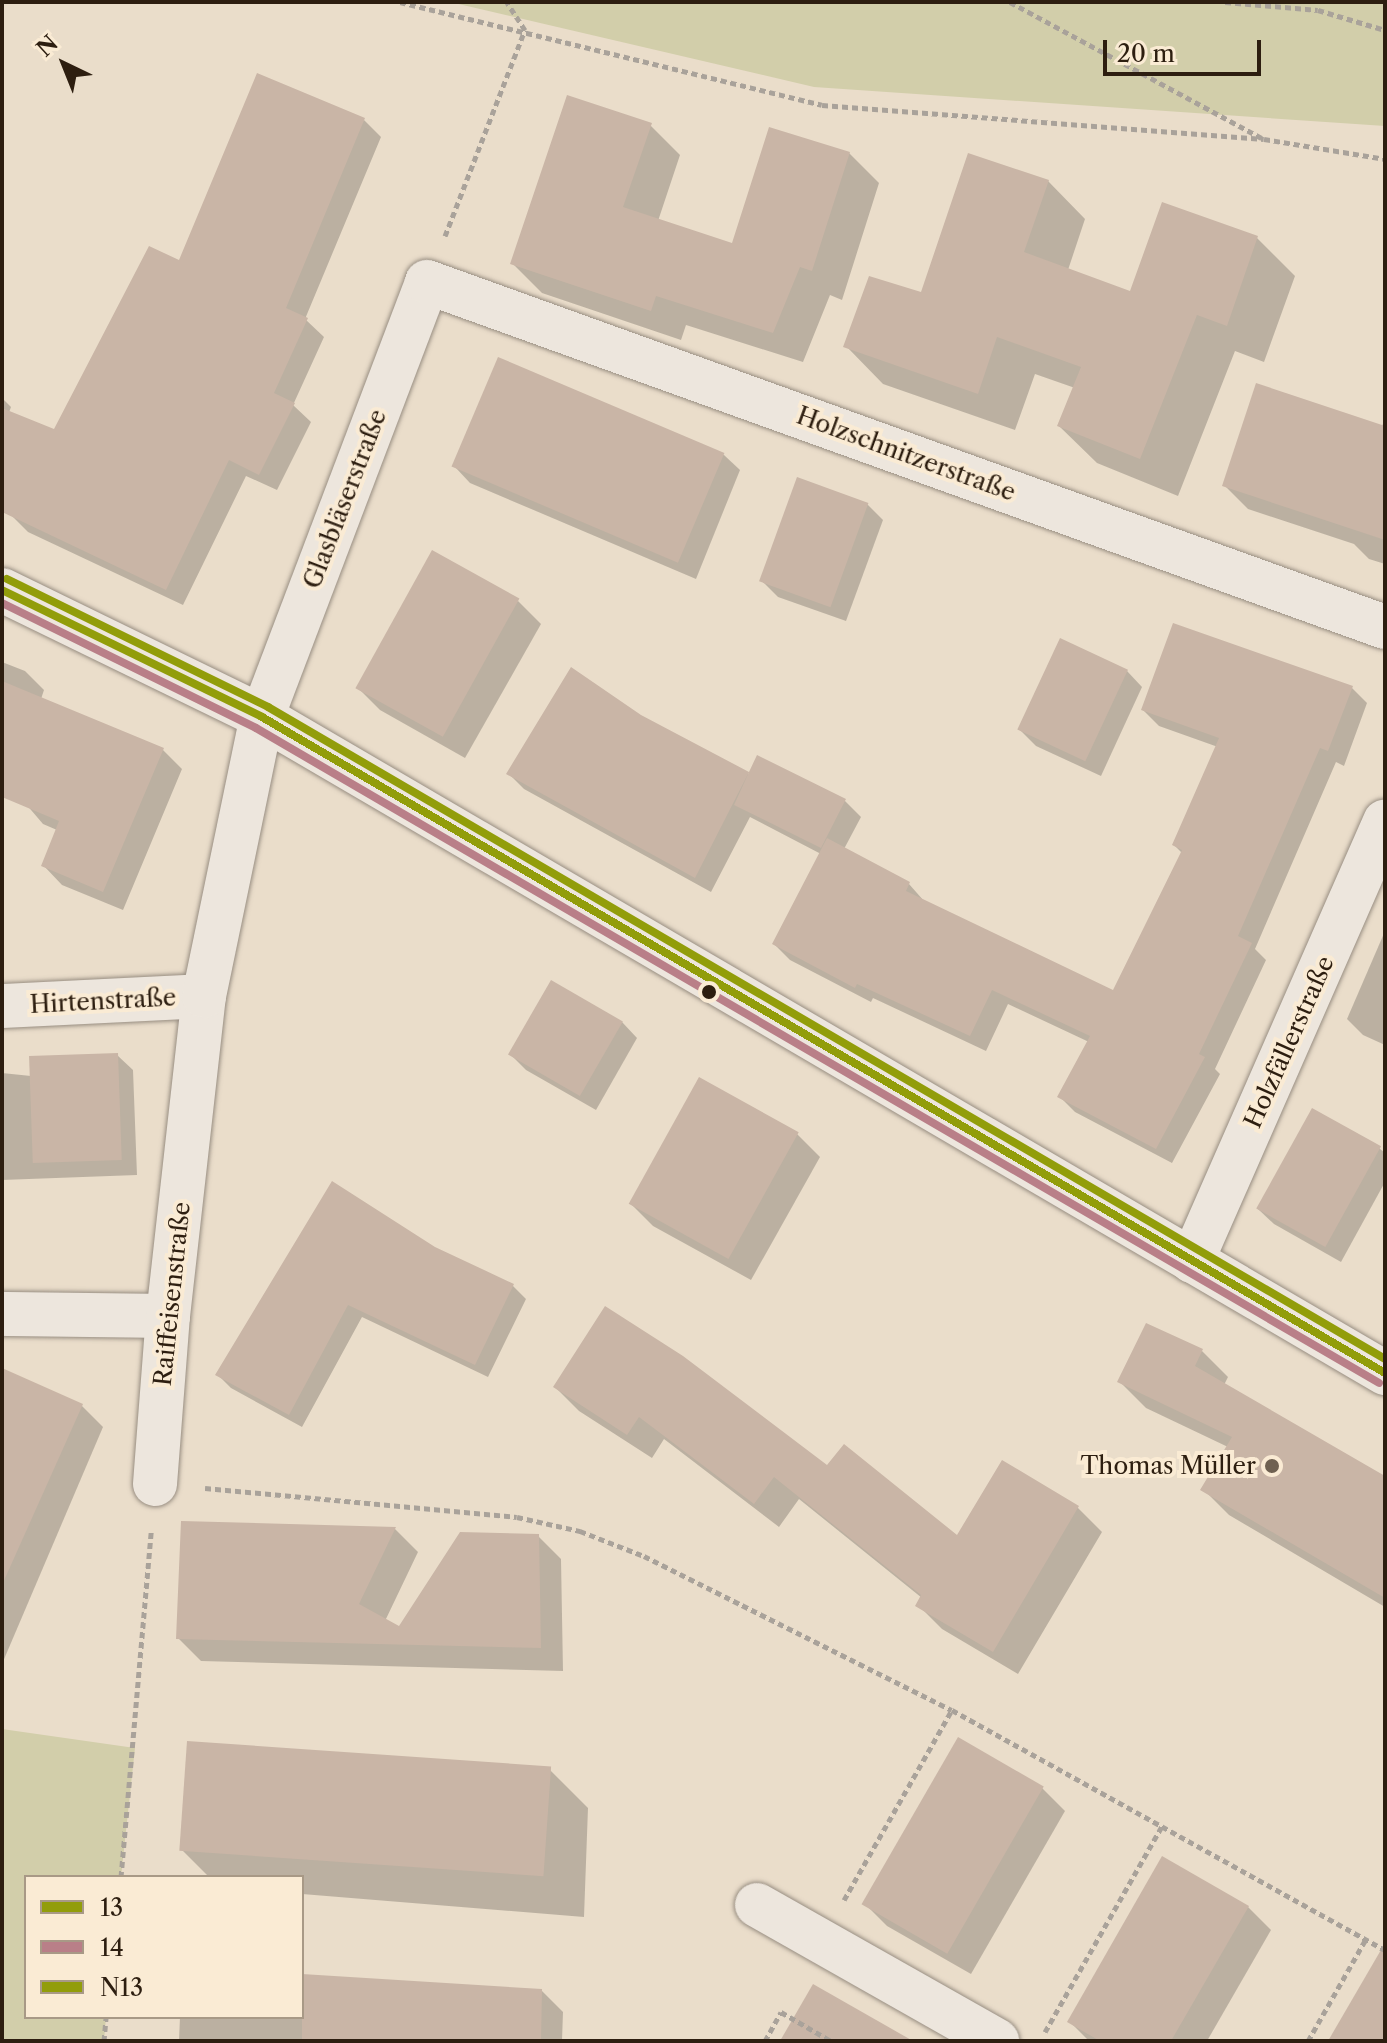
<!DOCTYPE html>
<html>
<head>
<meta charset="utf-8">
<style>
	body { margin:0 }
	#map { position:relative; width:1387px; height:2043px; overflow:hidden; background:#eaddca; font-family:"Libre Caslon Text",serif }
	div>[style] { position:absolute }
	.green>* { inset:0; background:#d2ceaa }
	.shadow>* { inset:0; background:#0003 }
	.building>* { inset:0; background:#c9b5a6; transform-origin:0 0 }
	.path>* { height:5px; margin-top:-2.5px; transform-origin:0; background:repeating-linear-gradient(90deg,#a9a29a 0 6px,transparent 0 10px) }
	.roads { filter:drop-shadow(0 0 2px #988e82) drop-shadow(0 0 2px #988e82) }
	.minor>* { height:44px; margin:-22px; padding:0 22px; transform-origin:22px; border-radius:22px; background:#ede6dd }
	.bus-1>* { height:8px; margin:-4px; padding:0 4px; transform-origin:4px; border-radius:4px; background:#929d0a }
	.bus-2>* { height:8px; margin:-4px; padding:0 4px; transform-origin:4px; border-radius:4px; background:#b97f88 }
	.bus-3>* { height:8px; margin:-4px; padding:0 4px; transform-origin:4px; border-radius:4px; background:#929d0a }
	.dots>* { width:22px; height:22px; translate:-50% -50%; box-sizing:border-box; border:4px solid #faebd4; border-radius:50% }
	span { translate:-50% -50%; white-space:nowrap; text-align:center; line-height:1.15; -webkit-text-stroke:8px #faebd4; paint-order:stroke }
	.street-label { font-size:24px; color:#2d1e10 }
	.poi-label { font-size:24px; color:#2d1e10 }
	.right { translate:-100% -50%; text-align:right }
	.frame { position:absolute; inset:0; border:4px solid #2d1e10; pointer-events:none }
	.legend { position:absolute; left:24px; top:1875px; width:280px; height:144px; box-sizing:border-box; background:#faebd4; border:2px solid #a89986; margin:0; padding:10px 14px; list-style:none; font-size:24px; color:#2d1e10 }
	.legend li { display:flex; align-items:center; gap:16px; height:40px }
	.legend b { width:40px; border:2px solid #a89986 }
	.north { position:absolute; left:24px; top:24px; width:80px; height:80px; -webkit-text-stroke:6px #faebd4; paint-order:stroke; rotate:317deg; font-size:22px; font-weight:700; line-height:32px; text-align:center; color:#2d1e10 }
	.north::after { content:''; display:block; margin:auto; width:28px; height:36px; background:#2d1e10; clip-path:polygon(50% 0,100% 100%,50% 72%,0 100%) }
	.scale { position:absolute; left:1103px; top:40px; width:158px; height:36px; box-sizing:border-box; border:4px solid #2d1e10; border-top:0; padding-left:10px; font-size:24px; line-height:28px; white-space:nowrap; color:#2d1e10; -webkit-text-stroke:6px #faebd4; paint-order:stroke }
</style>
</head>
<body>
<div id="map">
	<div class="green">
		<i style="clip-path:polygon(450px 2px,1385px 2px,1385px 126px,814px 87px)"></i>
		<i style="clip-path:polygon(2px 1729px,135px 1748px,121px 1877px,26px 1877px,26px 2017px,106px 2017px,104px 2041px,2px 2041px)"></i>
	</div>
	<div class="shadow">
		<i style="clip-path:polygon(364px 120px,381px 137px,305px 319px,324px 337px,293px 405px,311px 422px,277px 490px,246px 476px,183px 605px,28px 532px,11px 515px,180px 263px)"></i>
		<i style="clip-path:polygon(650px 125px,680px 155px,658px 221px,733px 246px,849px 153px,879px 183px,842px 300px,830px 295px,803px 362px,686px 325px,681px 340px,542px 293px,512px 263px)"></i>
		<i style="clip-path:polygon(1048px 181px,1085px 219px,1068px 270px,1131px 294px,1257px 238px,1295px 276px,1264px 362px,1235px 351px,1178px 496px,1097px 463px,1059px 426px,1075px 388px,1035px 374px,1015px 430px,883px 384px,846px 346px,922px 295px)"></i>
		<i style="clip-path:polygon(2px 398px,11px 407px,2px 431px)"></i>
		<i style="clip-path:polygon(1385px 417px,1385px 564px,1369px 559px,1354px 544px,1248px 509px,1224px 485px,1382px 427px)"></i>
		<i style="clip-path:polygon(724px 455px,740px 470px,696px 579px,470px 483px,455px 467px)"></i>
		<i style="clip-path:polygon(867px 504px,883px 520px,846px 621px,778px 597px,762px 581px)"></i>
		<i style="clip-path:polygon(518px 601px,541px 624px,465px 758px,380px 710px,357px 687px)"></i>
		<i style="clip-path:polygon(2px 662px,25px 671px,44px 690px,41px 699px,163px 750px,182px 769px,123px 910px,62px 885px,43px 865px,57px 830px,43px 824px,2px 776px)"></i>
		<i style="clip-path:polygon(1127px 671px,1142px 687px,1101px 776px,1036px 746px,1020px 730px)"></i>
		<i style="clip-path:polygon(1351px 687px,1367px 703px,1344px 766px,1336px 762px,1255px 949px,1266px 960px,1215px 1069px,1220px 1074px,1172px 1163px,1075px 1112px,1059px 1096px,1089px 1042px,1008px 1004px,986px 1051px,873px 998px,871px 1002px,790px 960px,774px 944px,821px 854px,750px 817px,711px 892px,524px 789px,508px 773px,640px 716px,750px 775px,845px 801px,861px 817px,844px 849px,909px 884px,924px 901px,1114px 993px,1182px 853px,1174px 845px,1218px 747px,1159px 726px,1143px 710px)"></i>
		<i style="clip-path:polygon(1385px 931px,1385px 1045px,1363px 1035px,1347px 1019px)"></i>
		<i style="clip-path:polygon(622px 1022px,637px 1038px,596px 1110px,526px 1070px,510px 1054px)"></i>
		<i style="clip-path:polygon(117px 1055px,133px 1070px,137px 1175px,2px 1180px,2px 1073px,31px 1076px)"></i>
		<i style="clip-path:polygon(797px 1134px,820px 1157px,751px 1280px,653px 1226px,630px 1203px)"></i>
		<i style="clip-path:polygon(1379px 1148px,1385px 1153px,1385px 1182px,1341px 1262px,1274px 1224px,1258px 1209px)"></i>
		<i style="clip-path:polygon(434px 1249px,513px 1286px,526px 1299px,488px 1377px,362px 1317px,302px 1427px,231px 1388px,217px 1374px)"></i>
		<i style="clip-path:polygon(1202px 1351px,1228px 1377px,1224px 1385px,1385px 1479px,1385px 1607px,1229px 1515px,1203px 1489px,1228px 1447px,1146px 1408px,1120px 1382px)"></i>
		<i style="clip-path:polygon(2px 1371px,82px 1406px,103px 1427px,2px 1664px)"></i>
		<i style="clip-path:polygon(555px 1387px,827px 1468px,958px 1538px,1002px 1463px,1078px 1508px,1102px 1532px,1018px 1674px,942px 1629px,918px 1605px,922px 1598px,799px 1499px,779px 1527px,664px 1439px,652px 1458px,579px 1411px)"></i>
		<i style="clip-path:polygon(182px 1523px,395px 1529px,418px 1552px,385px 1621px,399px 1629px,538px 1536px,561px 1559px,563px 1671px,201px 1661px,178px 1638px)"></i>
		<i style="clip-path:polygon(550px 1770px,588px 1808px,584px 1917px,302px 1894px,302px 1877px,209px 1877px,182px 1850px)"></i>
		<i style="clip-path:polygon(1042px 1788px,1065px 1811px,971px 1974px,887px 1926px,864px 1903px)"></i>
		<i style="clip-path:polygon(1248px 1907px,1271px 1930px,1207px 2041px,1089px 2041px,1069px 2021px)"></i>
		<i style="clip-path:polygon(302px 1975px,542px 1991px,563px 2012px,562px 2041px,179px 2041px,180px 2017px,302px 2017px)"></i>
	</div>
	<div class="building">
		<i style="clip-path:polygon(257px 73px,365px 118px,286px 308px,308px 318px,274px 393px,295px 403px,259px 475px,229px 460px,166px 590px,2px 512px,2px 408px,54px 429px,149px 246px,179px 260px)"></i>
		<i style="clip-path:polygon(567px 95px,652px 123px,623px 207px,732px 243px,769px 127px,850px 152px,812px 271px,800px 267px,773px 333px,656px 296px,651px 311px,510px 264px)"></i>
		<i style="clip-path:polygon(968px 153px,1049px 180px,1024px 252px,1130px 291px,1162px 202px,1258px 236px,1227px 326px,1197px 315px,1140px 459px,1057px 426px,1081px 367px,997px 337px,978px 394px,843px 347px,869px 276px,921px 292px)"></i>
		<i style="left:498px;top:357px;width:246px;height:119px;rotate:23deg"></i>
		<i style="clip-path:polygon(1256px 383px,1385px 426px,1385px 540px,1222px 486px)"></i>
		<i style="left:797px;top:477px;width:76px;height:111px;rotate:20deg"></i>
		<i style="left:432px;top:550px;width:100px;height:158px;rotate:29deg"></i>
		<i style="clip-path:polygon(1173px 623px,1353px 686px,1328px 751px,1320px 748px,1238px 936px,1252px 943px,1199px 1054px,1205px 1057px,1156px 1149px,1057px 1097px,1090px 1036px,992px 990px,970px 1036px,857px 984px,855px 988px,772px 944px,827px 838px,910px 882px,906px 891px,1113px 990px,1182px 850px,1172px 845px,1219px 738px,1141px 710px)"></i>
		<i style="left:1060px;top:638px;width:75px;height:101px;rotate:25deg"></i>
		<i style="clip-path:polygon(571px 667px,641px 715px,749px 772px,757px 755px,846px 799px,821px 848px,734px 805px,749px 772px,695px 878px,506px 774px)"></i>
		<i style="clip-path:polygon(2px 681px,164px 748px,103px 892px,41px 866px,59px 821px,2px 797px)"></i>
		<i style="left:551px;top:980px;width:83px;height:86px;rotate:30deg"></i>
		<i style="left:118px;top:1053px;width:107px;height:89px;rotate:88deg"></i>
		<i style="left:699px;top:1077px;width:114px;height:145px;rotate:29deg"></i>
		<i style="left:1312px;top:1108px;width:79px;height:115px;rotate:29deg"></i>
		<i style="clip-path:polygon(332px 1181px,435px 1247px,514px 1284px,475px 1365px,348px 1305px,289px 1415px,215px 1375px)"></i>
		<i style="clip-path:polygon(605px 1306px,683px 1356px,827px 1465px,844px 1444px,957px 1535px,1002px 1460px,1079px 1506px,993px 1652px,915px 1606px,921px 1595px,774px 1477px,754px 1504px,639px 1417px,627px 1435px,553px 1387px)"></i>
		<i style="clip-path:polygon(1146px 1323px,1203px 1349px,1195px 1366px,1385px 1476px,1385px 1598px,1200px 1490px,1232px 1437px,1117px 1382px)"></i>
		<i style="clip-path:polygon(2px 1368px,83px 1404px,2px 1585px)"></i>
		<i style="clip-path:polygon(181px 1521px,396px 1527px,359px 1604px,399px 1626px,460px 1532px,539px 1534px,541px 1648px,176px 1639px)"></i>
		<i style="left:958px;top:1737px;width:99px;height:193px;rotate:30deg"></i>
		<i style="left:187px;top:1741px;width:365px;height:110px;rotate:4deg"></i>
		<i style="clip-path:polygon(1162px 1856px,1249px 1906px,1171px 2041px,1100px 2041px,1067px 2022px)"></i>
		<i style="clip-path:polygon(1385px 1943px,1385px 2041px,1328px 2041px)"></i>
		<i style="clip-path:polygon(302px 1974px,542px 1989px,541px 2041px,302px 2041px)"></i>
		<i style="clip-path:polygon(813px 1984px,913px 2041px,780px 2041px)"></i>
	</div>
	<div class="path">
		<i style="left:400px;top:2px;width:434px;rotate:13.7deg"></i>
		<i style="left:822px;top:105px;width:443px;rotate:4.4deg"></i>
		<i style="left:1264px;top:139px;width:123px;rotate:9.4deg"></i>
		<i style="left:1010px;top:2px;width:286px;rotate:28.4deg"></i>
		<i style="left:1225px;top:2px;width:93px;rotate:4.9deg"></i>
		<i style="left:1318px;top:10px;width:70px;rotate:16.6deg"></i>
		<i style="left:445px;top:236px;width:221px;rotate:-68.8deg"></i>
		<i style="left:525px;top:30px;width:33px;rotate:-123deg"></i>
		<i style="left:205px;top:1488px;width:313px;rotate:5.3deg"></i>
		<i style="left:517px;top:1517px;width:65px;rotate:12.5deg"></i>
		<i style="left:580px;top:1531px;width:69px;rotate:21.3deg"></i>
		<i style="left:644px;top:1556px;width:344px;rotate:26.6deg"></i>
		<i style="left:952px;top:1710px;width:495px;rotate:29deg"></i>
		<i style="left:121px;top:1877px;width:347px;rotate:-85deg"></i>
		<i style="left:844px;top:1900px;width:219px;rotate:-60.4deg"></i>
		<i style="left:1045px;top:2032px;width:239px;rotate:-60.4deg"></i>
		<i style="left:104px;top:2041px;width:24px;rotate:-85deg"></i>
		<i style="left:765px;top:2041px;width:33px;rotate:-61deg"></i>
		<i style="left:781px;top:2012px;width:58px;rotate:30.1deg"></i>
		<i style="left:1308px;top:2041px;width:117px;rotate:-60.4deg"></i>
	</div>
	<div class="roads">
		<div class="minor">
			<i style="left:2px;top:590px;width:289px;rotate:26deg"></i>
			<i style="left:262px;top:717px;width:1301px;rotate:30.29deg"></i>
			<i style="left:2px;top:1006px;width:202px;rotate:-2.8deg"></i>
			<i style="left:1192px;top:1261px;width:480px;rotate:-66.3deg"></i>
			<i style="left:2px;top:1314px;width:166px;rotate:0.7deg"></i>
			<i style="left:155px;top:1484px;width:169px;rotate:-85.6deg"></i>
			<i style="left:168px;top:1316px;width:322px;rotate:-83.6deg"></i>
			<i style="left:204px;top:996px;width:285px;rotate:-78.3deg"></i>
			<i style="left:262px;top:717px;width:465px;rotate:-69.2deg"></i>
			<i style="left:427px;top:282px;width:1018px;rotate:19.81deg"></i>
			<i style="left:757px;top:1905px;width:276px;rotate:29.5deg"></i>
		</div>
	</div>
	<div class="bus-1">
		<i style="left:2px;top:590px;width:289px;rotate:26deg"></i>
		<i style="left:262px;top:717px;width:1301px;rotate:30.29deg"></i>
	</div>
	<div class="bus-2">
		<i style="left:2px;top:603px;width:283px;rotate:26.2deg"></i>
		<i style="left:256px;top:728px;width:1300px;rotate:30.25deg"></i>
	</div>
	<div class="bus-3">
		<i style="left:7px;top:579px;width:291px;rotate:26.1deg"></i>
		<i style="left:268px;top:707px;width:1293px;rotate:30.27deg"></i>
	</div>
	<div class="dots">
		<i style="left:709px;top:992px;background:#2d1e10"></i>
		<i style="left:1272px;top:1466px;background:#6f6151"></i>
	</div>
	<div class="street-label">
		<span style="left:906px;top:454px;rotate:20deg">Holzschnitzerstraße</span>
		<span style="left:345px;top:499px;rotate:-69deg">Glasbläserstraße</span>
		<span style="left:103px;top:1001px;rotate:-3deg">Hirtenstraße</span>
		<span style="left:1289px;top:1042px;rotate:-66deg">Holzfällerstraße</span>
		<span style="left:172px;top:1294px;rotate:-84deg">Raiffeisenstraße</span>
	</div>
	<div class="poi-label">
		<span class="right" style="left:1256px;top:1466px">Thomas Müller</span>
	</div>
	<div class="frame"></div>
	<ul class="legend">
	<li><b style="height:10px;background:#929d0a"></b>13</li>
	<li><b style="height:10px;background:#b97f88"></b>14</li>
	<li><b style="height:10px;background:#929d0a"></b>N13</li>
	</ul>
	<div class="north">N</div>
	<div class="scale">20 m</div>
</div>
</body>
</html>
